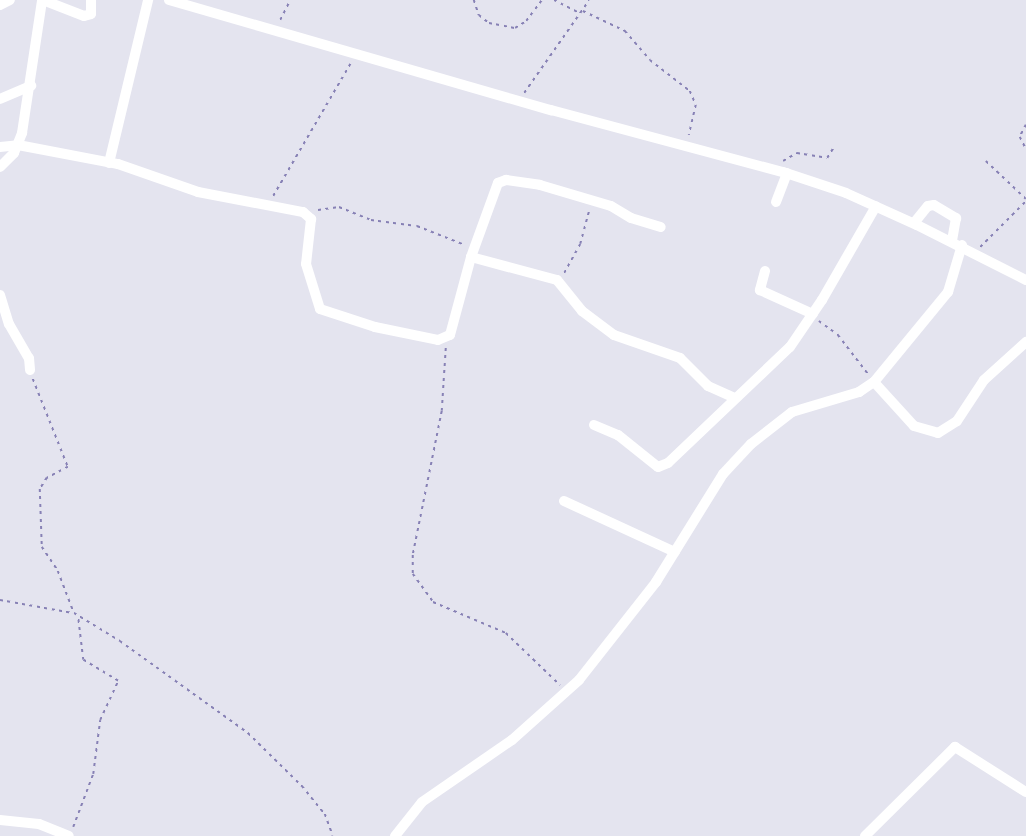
<!DOCTYPE html>
<html>
<head>
<meta charset="utf-8">
<style>
	body { margin:0 }
	#map { position:relative; width:1026px; height:836px; overflow:hidden; background:#e4e4ef; font-family:Helvetica,sans-serif }
	div>[style] { position:absolute }
	.path>* { height:1.5px; margin-top:-0.75px; transform-origin:0; background:repeating-linear-gradient(90deg,#8781b5 0 3px,transparent 0 7.5px) }
	.street>* { height:10px; margin:-5px; padding:0 5px; transform-origin:5px; border-radius:5px; background:#fff }
	span { translate:-50% -50%; white-space:nowrap; text-align:center; line-height:1.15; -webkit-text-stroke:4.5px #f5f5fa; paint-order:stroke }
</style>
</head>
<body>
<div id="map">
	<div class="path">
		<i style="left:474px;top:0;width:16px;rotate:72deg"></i>
		<i style="left:479px;top:15px;width:13px;rotate:39deg"></i>
		<i style="left:489px;top:23px;width:26px;rotate:11deg"></i>
		<i style="left:515px;top:28px;width:13px;rotate:-32deg"></i>
		<i style="left:526px;top:21px;width:26px;rotate:-53deg"></i>
		<i style="left:554px;top:0;width:29px;rotate:27deg"></i>
		<i style="left:583px;top:11px;width:47px;rotate:25.5deg"></i>
		<i style="left:625px;top:31px;width:38px;rotate:49deg"></i>
		<i style="left:650px;top:60px;width:51px;rotate:37.8deg"></i>
		<i style="left:690px;top:91px;width:15px;rotate:67deg"></i>
		<i style="left:696px;top:105px;width:31px;rotate:103deg"></i>
		<i style="left:280px;top:20px;width:22px;rotate:-63deg"></i>
		<i style="left:524px;top:93px;width:113px;rotate:-55deg"></i>
		<i style="left:1026px;top:125px;width:13px;rotate:117deg"></i>
		<i style="left:1020px;top:137px;width:13px;rotate:63deg"></i>
		<i style="left:783px;top:161px;width:16px;rotate:-30deg"></i>
		<i style="left:797px;top:153px;width:30px;rotate:9deg"></i>
		<i style="left:827px;top:158px;width:13px;rotate:-58deg"></i>
		<i style="left:986px;top:161px;width:55px;rotate:43.5deg"></i>
		<i style="left:273px;top:196px;width:153px;rotate:-59.7deg"></i>
		<i style="left:318px;top:210px;width:21px;rotate:-8deg"></i>
		<i style="left:339px;top:207px;width:35px;rotate:22deg"></i>
		<i style="left:371px;top:220px;width:46px;rotate:7.4deg"></i>
		<i style="left:417px;top:226px;width:52px;rotate:21.6deg"></i>
		<i style="left:980px;top:247px;width:65px;rotate:-45deg"></i>
		<i style="left:564px;top:273px;width:33px;rotate:-61deg"></i>
		<i style="left:580px;top:244px;width:34px;rotate:-75deg"></i>
		<i style="left:819px;top:321px;width:24px;rotate:36deg"></i>
		<i style="left:838px;top:335px;width:49px;rotate:52.4deg"></i>
		<i style="left:446px;top:348px;width:63px;rotate:93.6deg"></i>
		<i style="left:442px;top:411px;width:147px;rotate:101.4deg"></i>
		<i style="left:413px;top:555px;width:19px;rotate:90deg"></i>
		<i style="left:413px;top:574px;width:34px;rotate:54deg"></i>
		<i style="left:433px;top:602px;width:79px;rotate:23deg"></i>
		<i style="left:506px;top:633px;width:75px;rotate:43.9deg"></i>
		<i style="left:33px;top:379px;width:95px;rotate:68.3deg"></i>
		<i style="left:68px;top:467px;width:24px;rotate:152deg"></i>
		<i style="left:47px;top:478px;width:13px;rotate:122deg"></i>
		<i style="left:40px;top:489px;width:58px;rotate:88deg"></i>
		<i style="left:42px;top:547px;width:29px;rotate:56deg"></i>
		<i style="left:58px;top:571px;width:45px;rotate:69.1deg"></i>
		<i style="left:74px;top:613px;width:54px;rotate:31.3deg"></i>
		<i style="left:120px;top:641px;width:158px;rotate:35.7deg"></i>
		<i style="left:248px;top:733px;width:76px;rotate:44.5deg"></i>
		<i style="left:302px;top:786px;width:36px;rotate:51deg"></i>
		<i style="left:325px;top:814px;width:23px;rotate:70deg"></i>
		<i style="left:0;top:600px;width:74px;rotate:10.1deg"></i>
		<i style="left:73px;top:827px;width:57px;rotate:-69.3deg"></i>
		<i style="left:93px;top:774px;width:54px;rotate:-82.6deg"></i>
		<i style="left:100px;top:720px;width:43px;rotate:-65.2deg"></i>
		<i style="left:118px;top:681px;width:41px;rotate:-149deg"></i>
		<i style="left:83px;top:660px;width:42px;rotate:-96.8deg"></i>
	</div>
	<div class="street">
		<i style="left:43px;top:0;width:44px;rotate:21.3deg"></i>
		<i style="left:84px;top:16px;width:7px;rotate:-16deg"></i>
		<i style="left:91px;top:14px;width:14px;rotate:-90deg"></i>
		<i style="left:169px;top:0;width:398px;rotate:16.1deg"></i>
		<i style="left:551px;top:110px;width:240px;rotate:15deg"></i>
		<i style="left:783px;top:172px;width:66px;rotate:18.4deg"></i>
		<i style="left:846px;top:193px;width:78px;rotate:24.3deg"></i>
		<i style="left:917px;top:225px;width:122px;rotate:26.8deg"></i>
		<i style="left:0;top:5px;width:11px;rotate:-27deg"></i>
		<i style="left:0;top:99px;width:34px;rotate:-23deg"></i>
		<i style="left:0;top:147px;width:18px;rotate:-6deg"></i>
		<i style="left:18px;top:145px;width:102px;rotate:10.8deg"></i>
		<i style="left:118px;top:164px;width:85px;rotate:19.3deg"></i>
		<i style="left:198px;top:192px;width:107px;rotate:10.8deg"></i>
		<i style="left:303px;top:212px;width:11px;rotate:41deg"></i>
		<i style="left:311px;top:219px;width:45px;rotate:96.3deg"></i>
		<i style="left:306px;top:264px;width:47px;rotate:72.7deg"></i>
		<i style="left:320px;top:309px;width:58px;rotate:18.1deg"></i>
		<i style="left:375px;top:327px;width:64px;rotate:11.7deg"></i>
		<i style="left:438px;top:340px;width:13px;rotate:-23deg"></i>
		<i style="left:450px;top:335px;width:81px;rotate:-74.9deg"></i>
		<i style="left:471px;top:257px;width:79px;rotate:-70deg"></i>
		<i style="left:498px;top:183px;width:9px;rotate:-21deg"></i>
		<i style="left:506px;top:180px;width:34px;rotate:8deg"></i>
		<i style="left:540px;top:185px;width:74px;rotate:16.5deg"></i>
		<i style="left:611px;top:206px;width:23px;rotate:31deg"></i>
		<i style="left:631px;top:218px;width:31px;rotate:17deg"></i>
		<i style="left:109px;top:163px;width:168px;rotate:-76.5deg"></i>
		<i style="left:0;top:167px;width:20px;rotate:-45deg"></i>
		<i style="left:14px;top:153px;width:22px;rotate:-68deg"></i>
		<i style="left:22px;top:133px;width:134px;rotate:-81.4deg"></i>
		<i style="left:776px;top:202px;width:31px;rotate:-69deg"></i>
		<i style="left:914px;top:223px;width:22px;rotate:-51deg"></i>
		<i style="left:928px;top:206px;width:6px;rotate:-9deg"></i>
		<i style="left:934px;top:205px;width:26px;rotate:31deg"></i>
		<i style="left:956px;top:218px;width:23px;rotate:100deg"></i>
		<i style="left:471px;top:257px;width:89px;rotate:15deg"></i>
		<i style="left:557px;top:280px;width:40px;rotate:51deg"></i>
		<i style="left:582px;top:311px;width:40px;rotate:37deg"></i>
		<i style="left:614px;top:335px;width:70px;rotate:19.2deg"></i>
		<i style="left:680px;top:358px;width:40px;rotate:45deg"></i>
		<i style="left:708px;top:386px;width:30px;rotate:24deg"></i>
		<i style="left:765px;top:271px;width:20px;rotate:105deg"></i>
		<i style="left:760px;top:290px;width:58px;rotate:24.4deg"></i>
		<i style="left:0;top:295px;width:30px;rotate:73deg"></i>
		<i style="left:9px;top:324px;width:39px;rotate:60deg"></i>
		<i style="left:29px;top:358px;width:12px;rotate:85deg"></i>
		<i style="left:874px;top:382px;width:59px;rotate:47.7deg"></i>
		<i style="left:914px;top:426px;width:25px;rotate:16deg"></i>
		<i style="left:938px;top:433px;width:22px;rotate:-32deg"></i>
		<i style="left:957px;top:421px;width:49px;rotate:-56.6deg"></i>
		<i style="left:984px;top:380px;width:57px;rotate:-42.1deg"></i>
		<i style="left:594px;top:425px;width:26px;rotate:23deg"></i>
		<i style="left:618px;top:435px;width:51px;rotate:38.7deg"></i>
		<i style="left:658px;top:467px;width:11px;rotate:-22deg"></i>
		<i style="left:668px;top:463px;width:168px;rotate:-43.6deg"></i>
		<i style="left:790px;top:347px;width:57px;rotate:-55.8deg"></i>
		<i style="left:822px;top:300px;width:108px;rotate:-60.1deg"></i>
		<i style="left:564px;top:501px;width:122px;rotate:24.7deg"></i>
		<i style="left:0;top:820px;width:39px;rotate:6deg"></i>
		<i style="left:39px;top:824px;width:32px;rotate:22deg"></i>
		<i style="left:395px;top:836px;width:43px;rotate:-51.5deg"></i>
		<i style="left:422px;top:802px;width:109px;rotate:-34.6deg"></i>
		<i style="left:512px;top:740px;width:90px;rotate:-41.8deg"></i>
		<i style="left:579px;top:680px;width:125px;rotate:-51.8deg"></i>
		<i style="left:656px;top:582px;width:127px;rotate:-58.2deg"></i>
		<i style="left:723px;top:474px;width:41px;rotate:-47deg"></i>
		<i style="left:751px;top:444px;width:52px;rotate:-38deg"></i>
		<i style="left:792px;top:412px;width:70px;rotate:-16.6deg"></i>
		<i style="left:859px;top:392px;width:18px;rotate:-34deg"></i>
		<i style="left:874px;top:382px;width:117px;rotate:-50.6deg"></i>
		<i style="left:948px;top:292px;width:49px;rotate:-73.4deg"></i>
		<i style="left:865px;top:836px;width:127px;rotate:-44.7deg"></i>
		<i style="left:955px;top:747px;width:84px;rotate:32.4deg"></i>
	</div>
</div>
</body>
</html>
